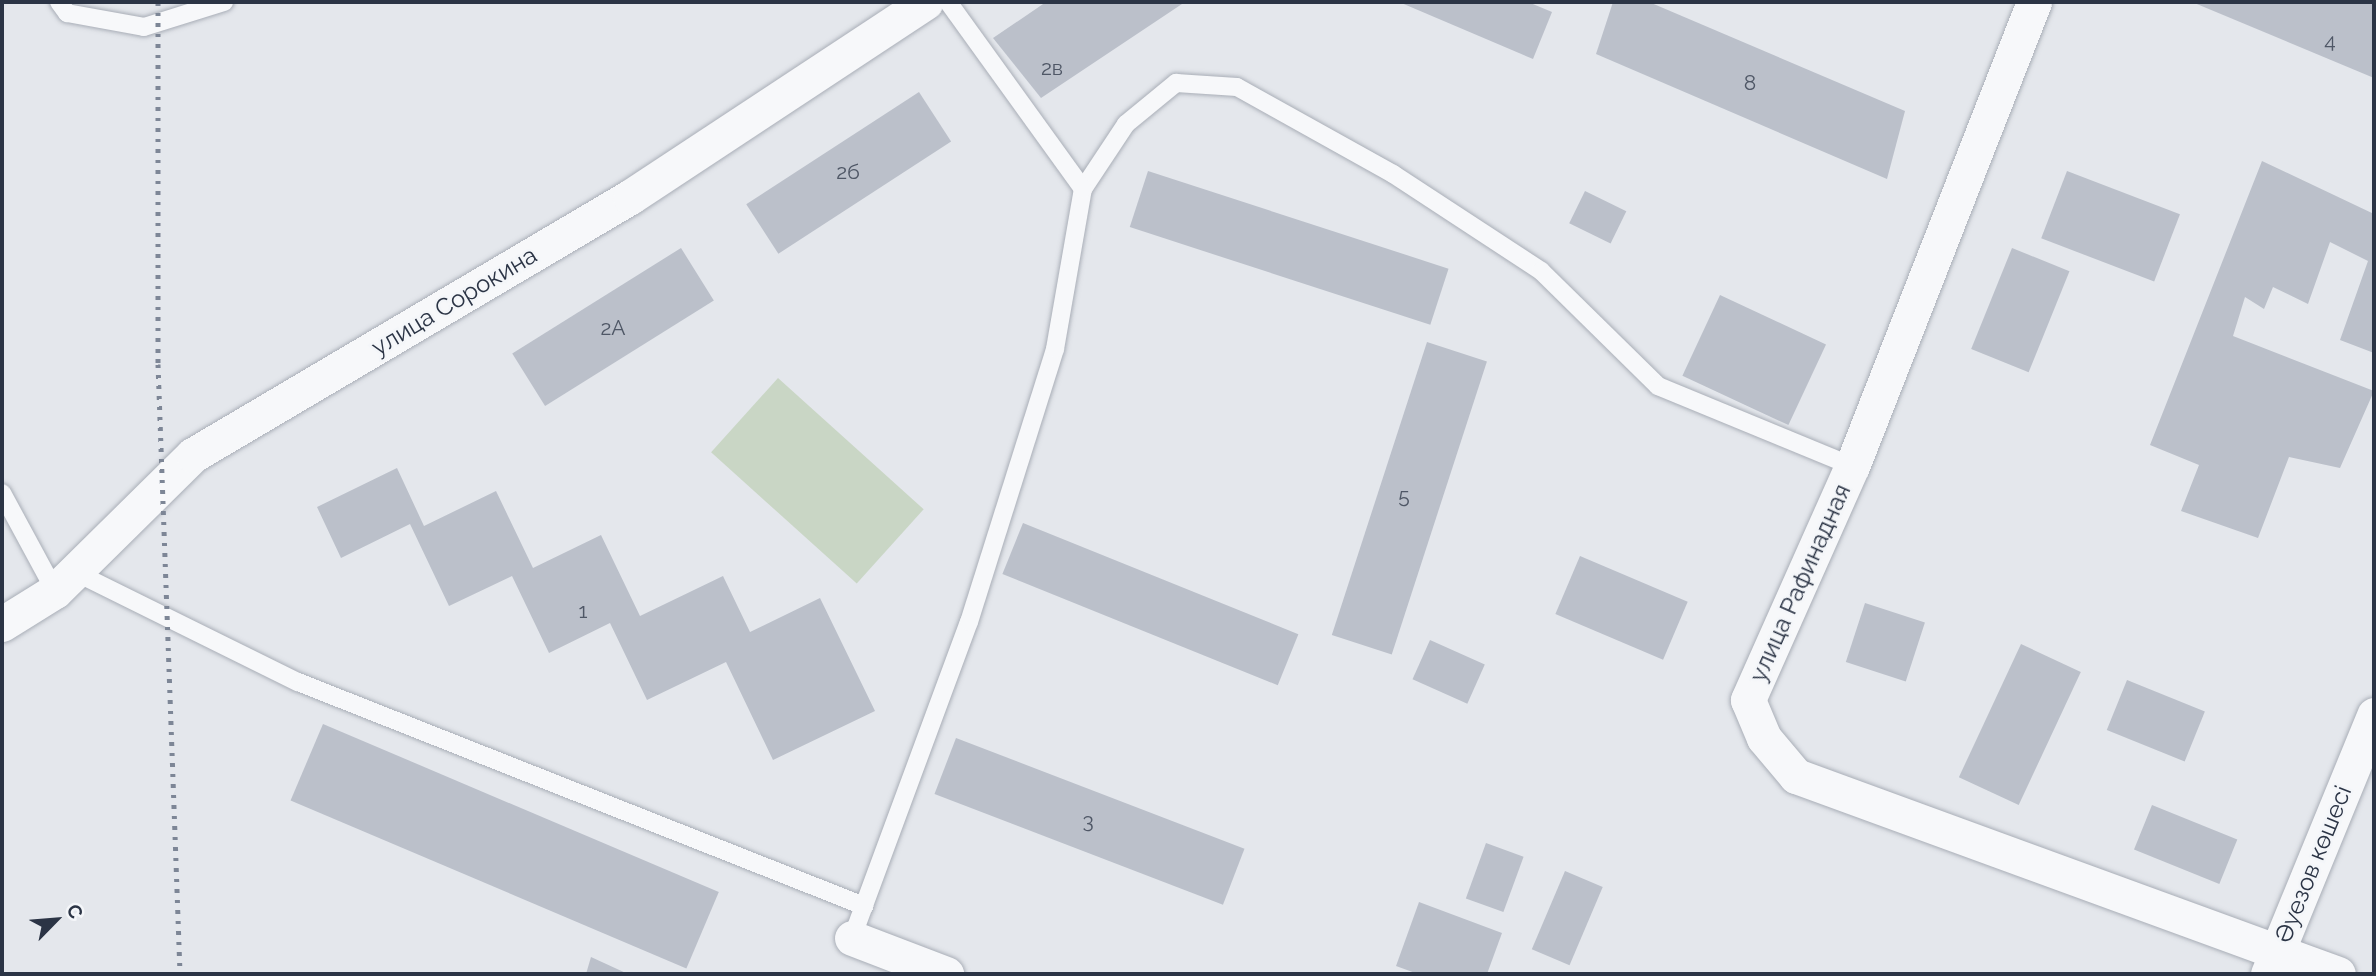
<!DOCTYPE html>
<html>
<head>
<meta charset="utf-8">
<style>
	body { margin:0 }
	#map { position:relative; width:2376px; height:976px; overflow:hidden; background:#e4e7ec; font-family:Raleway,sans-serif }
	div>[style] { position:absolute }
	.green>* { inset:0; background:#c9d6c5; transform-origin:0 0 }
	.building>* { inset:0; background:#bbc0ca; transform-origin:0 0 }
	.roads { filter:drop-shadow(0 0 2px #a9aeb7) drop-shadow(0 0 2px #a9aeb7) }
	.lane>* { height:18px; margin:-9px; padding:0 9px; transform-origin:9px; border-radius:9px; background:#f7f8fa }
	.street>* { height:35px; margin:-17.5px; padding:0 17.5px; transform-origin:17.5px; border-radius:17.5px; background:#f7f8fa }
	.rail>* { height:5px; margin-top:-2.5px; transform-origin:0; background:repeating-linear-gradient(90deg,#7d8696 0 3.5px,transparent 0 10.5px) }
	span { translate:-50% -50%; white-space:nowrap; text-align:center; line-height:1.15; -webkit-text-stroke:5px #f4f6f9; paint-order:stroke }
	.number-label { font-size:21px; color:#4f5766 }
	.number-label span { -webkit-text-stroke-width:0 }
	.street-label { font-size:24px; color:#2b3445 }
	.frame { position:absolute; inset:0; border:4px solid #2b3445; pointer-events:none }
	.north { position:absolute; left:21px; top:885px; width:70px; height:70px; -webkit-text-stroke:5px #f4f6f9; paint-order:stroke; rotate:65deg; font-size:19px; font-weight:700; line-height:28px; text-align:center; color:#2b3445 }
	.north::after { content:''; display:block; margin:auto; width:24px; height:32px; background:#2b3445; clip-path:polygon(50% 0,100% 100%,50% 72%,0 100%) }
</style>
</head>
<body>
<div id="map">
	<div class="green">
		<i style="left:778px;top:378px;width:196px;height:100px;rotate:42deg"></i>
	</div>
	<div class="building">
		<i style="clip-path:polygon(1046px 2px,1185px 2px,1041px 98px,993px 38px)"></i>
		<i style="clip-path:polygon(1399px 2px,1528px 2px,1552px 12px,1533px 59px)"></i>
		<i style="clip-path:polygon(1613px 2px,1649px 2px,1905px 111px,1887px 179px,1596px 54px)"></i>
		<i style="clip-path:polygon(2192px 2px,2374px 4px,2374px 78px)"></i>
		<i style="left:919px;top:92px;width:59px;height:206px;rotate:57deg"></i>
		<i style="clip-path:polygon(2262px 161px,2374px 214px,2374px 353px,2340px 340px,2368px 261px,2330px 242px,2308px 304px,2273px 287px,2264px 309px,2245px 297px,2233px 336px,2374px 391px,2340px 468px,2289px 457px,2258px 538px,2181px 511px,2199px 465px,2150px 445px)"></i>
		<i style="left:1148px;top:171px;width:316px;height:59px;rotate:18deg"></i>
		<i style="left:2067px;top:171px;width:121px;height:72px;rotate:21deg"></i>
		<i style="left:1585px;top:191px;width:46px;height:36px;rotate:26deg"></i>
		<i style="left:681px;top:248px;width:62px;height:199px;rotate:58deg"></i>
		<i style="left:2012px;top:248px;width:62px;height:109px;rotate:22deg"></i>
		<i style="left:1720px;top:295px;width:117px;height:89px;rotate:25deg"></i>
		<i style="left:1427px;top:342px;width:63px;height:308px;rotate:18deg"></i>
		<i style="clip-path:polygon(397px 468px,424px 526px,496px 491px,533px 568px,601px 535px,640px 616px,723px 576px,750px 632px,820px 598px,875px 711px,773px 760px,726px 662px,647px 700px,610px 623px,549px 653px,512px 576px,449px 606px,410px 524px,341px 558px,317px 507px)"></i>
		<i style="left:1023px;top:523px;width:297px;height:55px;rotate:22deg"></i>
		<i style="left:1580px;top:556px;width:117px;height:63px;rotate:23deg"></i>
		<i style="left:1865px;top:603px;width:63px;height:62px;rotate:18deg"></i>
		<i style="left:1430px;top:640px;width:60px;height:43px;rotate:24deg"></i>
		<i style="left:2021px;top:644px;width:66px;height:147px;rotate:25deg"></i>
		<i style="left:2127px;top:680px;width:84px;height:54px;rotate:22deg"></i>
		<i style="left:323px;top:724px;width:430px;height:83px;rotate:23deg"></i>
		<i style="left:956px;top:738px;width:309px;height:60px;rotate:21deg"></i>
		<i style="left:2152px;top:805px;width:92px;height:48px;rotate:22deg"></i>
		<i style="left:1486px;top:843px;width:40px;height:59px;rotate:20deg"></i>
		<i style="left:1565px;top:871px;width:41px;height:85px;rotate:23deg"></i>
		<i style="clip-path:polygon(1419px 902px,1502px 933px,1487px 974px,1418px 974px,1396px 966px)"></i>
		<i style="clip-path:polygon(591px 957px,628px 974px,586px 974px)"></i>
	</div>
	<div class="roads">
		<div class="lane">
			<i style="left:59px;top:2px;width:14px;rotate:54deg"></i>
			<i style="left:67px;top:13px;width:78px;rotate:10.3deg"></i>
			<i style="left:144px;top:27px;width:84px;rotate:-17.4deg"></i>
			<i style="left:1083px;top:189px;width:78px;rotate:-56.5deg"></i>
			<i style="left:1126px;top:124px;width:65px;rotate:-39.4deg"></i>
			<i style="left:1176px;top:83px;width:61px;rotate:3.8deg"></i>
			<i style="left:1237px;top:87px;width:179px;rotate:29.1deg"></i>
			<i style="left:1393px;top:174px;width:177px;rotate:33.2deg"></i>
			<i style="left:1541px;top:271px;width:164px;rotate:44.5deg"></i>
			<i style="left:1658px;top:386px;width:210px;rotate:22.4deg"></i>
			<i style="left:2px;top:493px;width:111px;rotate:61.6deg"></i>
			<i style="left:75px;top:572px;width:249px;rotate:26.3deg"></i>
			<i style="left:298px;top:682px;width:609px;rotate:21.59deg"></i>
			<i style="left:852px;top:938px;width:337px;rotate:-69.7deg"></i>
			<i style="left:969px;top:622px;width:286px;rotate:-72.5deg"></i>
			<i style="left:1055px;top:349px;width:162px;rotate:-80.1deg"></i>
			<i style="left:1083px;top:189px;width:231px;rotate:-125.8deg"></i>
		</div>
		<div class="street">
			<i style="left:2034px;top:2px;width:498px;rotate:111.4deg"></i>
			<i style="left:1852px;top:466px;width:256px;rotate:114deg"></i>
			<i style="left:1748px;top:700px;width:41px;rotate:67.2deg"></i>
			<i style="left:1764px;top:738px;width:50px;rotate:49.9deg"></i>
			<i style="left:1796px;top:776px;width:577px;rotate:20.07deg"></i>
			<i style="left:2px;top:624px;width:62px;rotate:-31.9deg"></i>
			<i style="left:55px;top:591px;width:194px;rotate:-44.6deg"></i>
			<i style="left:193px;top:455px;width:507px;rotate:-30.56deg"></i>
			<i style="left:630px;top:197px;width:354px;rotate:-33.4deg"></i>
			<i style="left:852px;top:938px;width:101px;rotate:21deg"></i>
			<i style="left:2268px;top:974px;width:280px;rotate:-67.7deg"></i>
		</div>
	</div>
	<div class="rail">
		<i style="left:158px;top:2px;width:362px;rotate:90deg"></i>
		<i style="left:158px;top:364px;width:610px;rotate:87.93deg"></i>
	</div>
	<div class="number-label">
		<span style="left:2330px;top:41px">4</span>
		<span style="left:1052px;top:68px">2в</span>
		<span style="left:1750px;top:83px">8</span>
		<span style="left:848px;top:172px">2б</span>
		<span style="left:613px;top:328px">2А</span>
		<span style="left:1404px;top:496px">5</span>
		<span style="left:583px;top:611px">1</span>
		<span style="left:1088px;top:821px">3</span>
	</div>
	<div class="street-label">
		<span style="left:454px;top:301px;rotate:-31deg">улица Сорокина</span>
		<span style="left:1800px;top:583px;rotate:-66deg">улица Рафинадная</span>
		<span style="left:2313px;top:864px;rotate:-68deg">Әуезов көшесі</span>
	</div>
	<div class="frame"></div>
	<div class="north">С</div>
</div>
</body>
</html>
